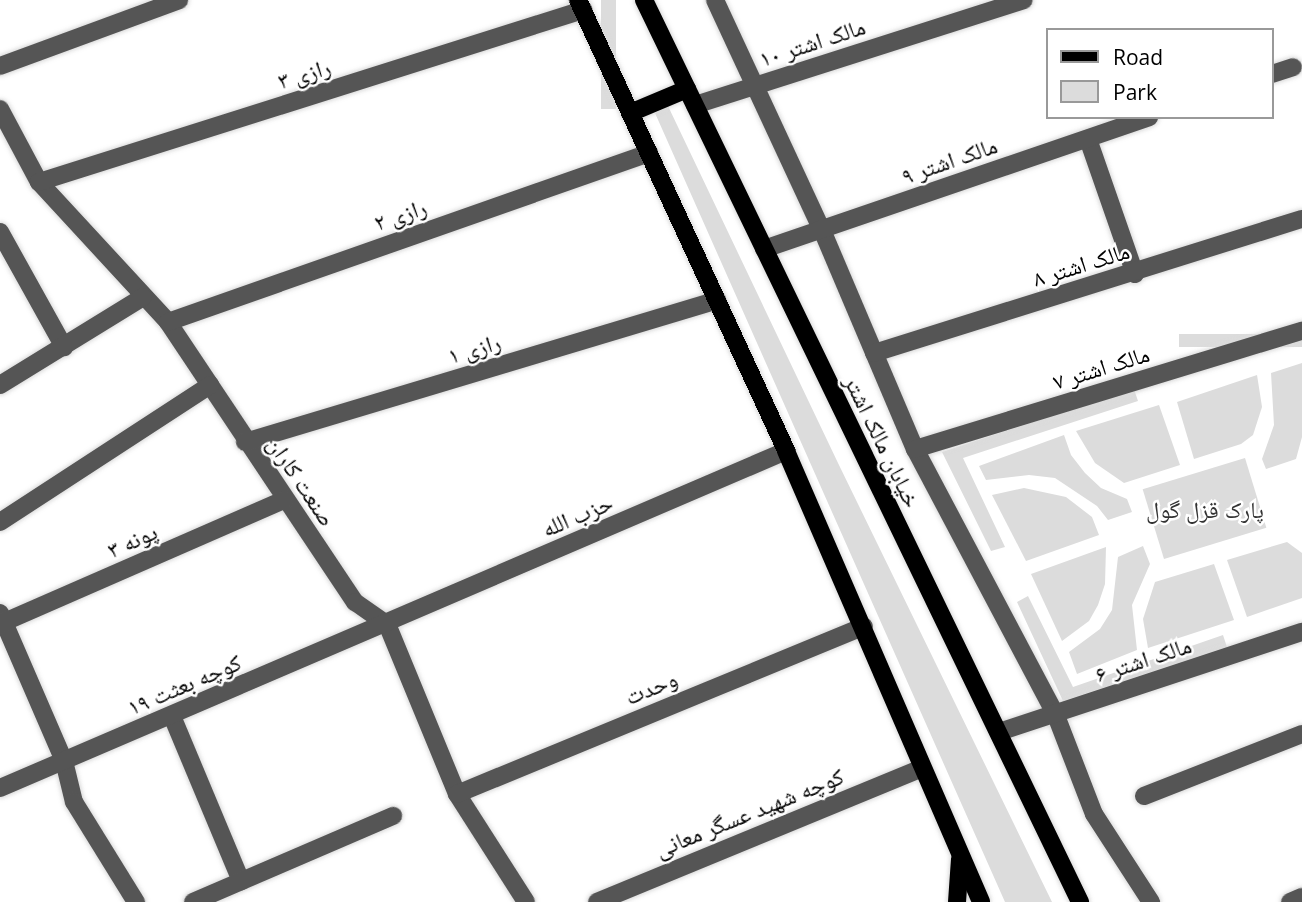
<!DOCTYPE html>
<html>
<head>
<meta charset="utf-8">
<style>
	body { margin:0 }
	#map { position:relative; width:1302px; height:902px; overflow:hidden; background:#fff; font-family:"Open Sans","Noto Naskh Arabic",sans-serif }
	div>[style] { position:absolute }
	.green>* { inset:0; background:#dcdcdc; transform-origin:0 0 }
	.roads { filter:drop-shadow(0 0 2px #dbdbdb) drop-shadow(0 0 2px #dbdbdb) }
	.minor>* { height:18px; margin:-9px; padding:0 9px; transform-origin:9px; border-radius:9px; background:#555 }
	.major>* { height:18px; margin:-9px; padding:0 9px; transform-origin:9px; border-radius:9px; background:#000 }
	span { translate:-50% -50%; white-space:nowrap; text-align:center; line-height:1.15; -webkit-text-stroke:5px #fff; paint-order:stroke }
	.street-label { font-size:23px; color:#000 }
	.park-label { font-size:23px; color:#333 }
	.legend { position:absolute; left:1046px; top:28px; width:228px; height:91px; box-sizing:border-box; background:#fff; border:2px solid #999; margin:0; padding:9px 12px; list-style:none; font-size:21px; color:#000 }
	.legend li { display:flex; align-items:center; gap:14px; height:35px }
	.legend b { width:35px; border:2px solid #999 }
</style>
</head>
<body>
<div id="map">
	<div class="green">
		<i style="left:601px;top:0;width:15px;height:109px"></i>
		<i style="clip-path:polygon(668px 106px,838px 463px,1052px 902px,1005px 902px,655px 113px)"></i>
		<i style="left:1302px;top:334px;width:13px;height:123px;rotate:90deg"></i>
		<i style="clip-path:polygon(1302px 363px,1302px 437px,1296px 459px,1266px 469px,1262px 459px,1274px 425px,1271px 373px)"></i>
		<i style="clip-path:polygon(1257px 375px,1262px 407px,1253px 435px,1241px 444px,1194px 459px,1177px 402px)"></i>
		<i style="clip-path:polygon(1134px 389px,1138px 401px,963px 458px,1005px 547px,991px 551px,942px 452px)"></i>
		<i style="clip-path:polygon(1159px 405px,1180px 465px,1124px 483px,1095px 463px,1076px 431px)"></i>
		<i style="clip-path:polygon(1064px 435px,1071px 455px,1085px 473px,1101px 488px,1127px 499px,1132px 512px,1108px 520px,1097px 506px,1055px 478px,1029px 475px,986px 480px,979px 466px)"></i>
		<i style="left:1245px;top:458px;width:73px;height:107px;rotate:73deg"></i>
		<i style="clip-path:polygon(1024px 488px,1066px 497px,1092px 517px,1099px 535px,1026px 561px,992px 495px)"></i>
		<i style="clip-path:polygon(1287px 542px,1302px 553px,1302px 598px,1247px 617px,1227px 560px)"></i>
		<i style="clip-path:polygon(1143px 546px,1150px 564px,1132px 605px,1137px 650px,1077px 674px,1069px 652px,1100px 629px,1112px 610px,1118px 557px)"></i>
		<i style="clip-path:polygon(1106px 547px,1105px 584px,1098px 605px,1089px 621px,1062px 641px,1031px 574px)"></i>
		<i style="clip-path:polygon(1214px 564px,1234px 620px,1148px 648px,1143px 619px,1155px 582px)"></i>
		<i style="clip-path:polygon(1028px 596px,1073px 687px,1223px 635px,1227px 647px,1063px 701px,1017px 602px)"></i>
	</div>
	<div class="roads">
		<div class="minor">
			<i style="left:715px;top:0;width:254px;rotate:65.1deg"></i>
			<i style="left:822px;top:230px;width:238px;rotate:67deg"></i>
			<i style="left:915px;top:449px;width:299px;rotate:62.1deg"></i>
			<i style="left:1055px;top:713px;width:108px;rotate:68.9deg"></i>
			<i style="left:1094px;top:814px;width:105px;rotate:57.1deg"></i>
			<i style="left:0;top:66px;width:191px;rotate:-20.2deg"></i>
			<i style="left:1272px;top:74px;width:22px;rotate:-18deg"></i>
			<i style="left:695px;top:105px;width:345px;rotate:-17.7deg"></i>
			<i style="left:0;top:109px;width:83px;rotate:61.9deg"></i>
			<i style="left:39px;top:182px;width:190px;rotate:47.3deg"></i>
			<i style="left:168px;top:322px;width:337px;rotate:56.3deg"></i>
			<i style="left:355px;top:602px;width:39px;rotate:35deg"></i>
			<i style="left:387px;top:624px;width:184px;rotate:67.6deg"></i>
			<i style="left:457px;top:794px;width:128px;rotate:57.4deg"></i>
			<i style="left:1088px;top:139px;width:143px;rotate:70.8deg"></i>
			<i style="left:39px;top:182px;width:571px;rotate:-17.55deg"></i>
			<i style="left:0;top:232px;width:132px;rotate:60.9deg"></i>
			<i style="left:764px;top:249px;width:407px;rotate:-18.9deg"></i>
			<i style="left:168px;top:322px;width:510px;rotate:-19.36deg"></i>
			<i style="left:874px;top:353px;width:448px;rotate:-17.4deg"></i>
			<i style="left:0;top:385px;width:168px;rotate:-31.6deg"></i>
			<i style="left:245px;top:442px;width:493px;rotate:-16.7deg"></i>
			<i style="left:915px;top:449px;width:405px;rotate:-17deg"></i>
			<i style="left:0;top:522px;width:251px;rotate:-33.1deg"></i>
			<i style="left:0;top:613px;width:161px;rotate:66.6deg"></i>
			<i style="left:64px;top:761px;width:42px;rotate:76.3deg"></i>
			<i style="left:74px;top:802px;width:118px;rotate:58.2deg"></i>
			<i style="left:0;top:624px;width:310px;rotate:-23.6deg"></i>
			<i style="left:172px;top:716px;width:179px;rotate:67.3deg"></i>
			<i style="left:999px;top:732px;width:319px;rotate:-18.3deg"></i>
			<i style="left:0;top:788px;width:855px;rotate:-23.21deg"></i>
			<i style="left:457px;top:794px;width:440px;rotate:-22.4deg"></i>
			<i style="left:1144px;top:796px;width:170px;rotate:-21.4deg"></i>
			<i style="left:193px;top:902px;width:218px;rotate:-23.3deg"></i>
			<i style="left:597px;top:902px;width:349px;rotate:-22.4deg"></i>
			<i style="left:1290px;top:902px;width:13px;rotate:-23deg"></i>
		</div>
		<div class="major">
			<i style="left:578px;top:0;width:497px;rotate:65.2deg"></i>
			<i style="left:786px;top:451px;width:491px;rotate:66.6deg"></i>
			<i style="left:644px;top:0;width:1002px;rotate:64.2deg"></i>
			<i style="left:630px;top:113px;width:62px;rotate:-22.8deg"></i>
			<i style="left:957px;top:902px;width:43px;rotate:-86deg"></i>
		</div>
	</div>
	<div class="street-label">
		<span style="left:812px;top:42px;rotate:-18deg">مالک اشتر ۱۰</span>
		<span style="left:304px;top:73px;rotate:-17deg">رازی ۳</span>
		<span style="left:949px;top:160px;rotate:-19deg">مالک اشتر ۹</span>
		<span style="left:400px;top:214px;rotate:-19deg">رازی ۲</span>
		<span style="left:1081px;top:264px;rotate:-17deg">مالک اشتر ۸</span>
		<span style="left:474px;top:348px;rotate:-17deg">رازی ۱</span>
		<span style="left:1101px;top:367px;rotate:-17deg">مالک اشتر ۷</span>
		<span style="left:883px;top:441px;rotate:64deg">خیابان مالک اشتر</span>
		<span style="left:302px;top:481px;rotate:56deg">صنعت کاران</span>
		<span style="left:577px;top:515px;rotate:-23deg">حزب الله</span>
		<span style="left:132px;top:540px;rotate:-24deg">پونه ۳</span>
		<span style="left:1143px;top:659px;rotate:-18deg">مالک اشتر ۶</span>
		<span style="left:184px;top:684px;rotate:-23deg">کوچه بعثت ۱۹</span>
		<span style="left:651px;top:687px;rotate:-22deg">وحدت</span>
		<span style="left:749px;top:812px;rotate:-22deg">کوچه شهید عسگر معانی</span>
	</div>
	<div class="park-label">
		<span style="left:1205px;top:509px">پارک قزل گول</span>
	</div>
	<ul class="legend">
	<li><b style="height:9px;background:#000"></b>Road</li>
	<li><b style="height:19px;background:#dcdcdc"></b>Park</li>
	</ul>
</div>
</body>
</html>
